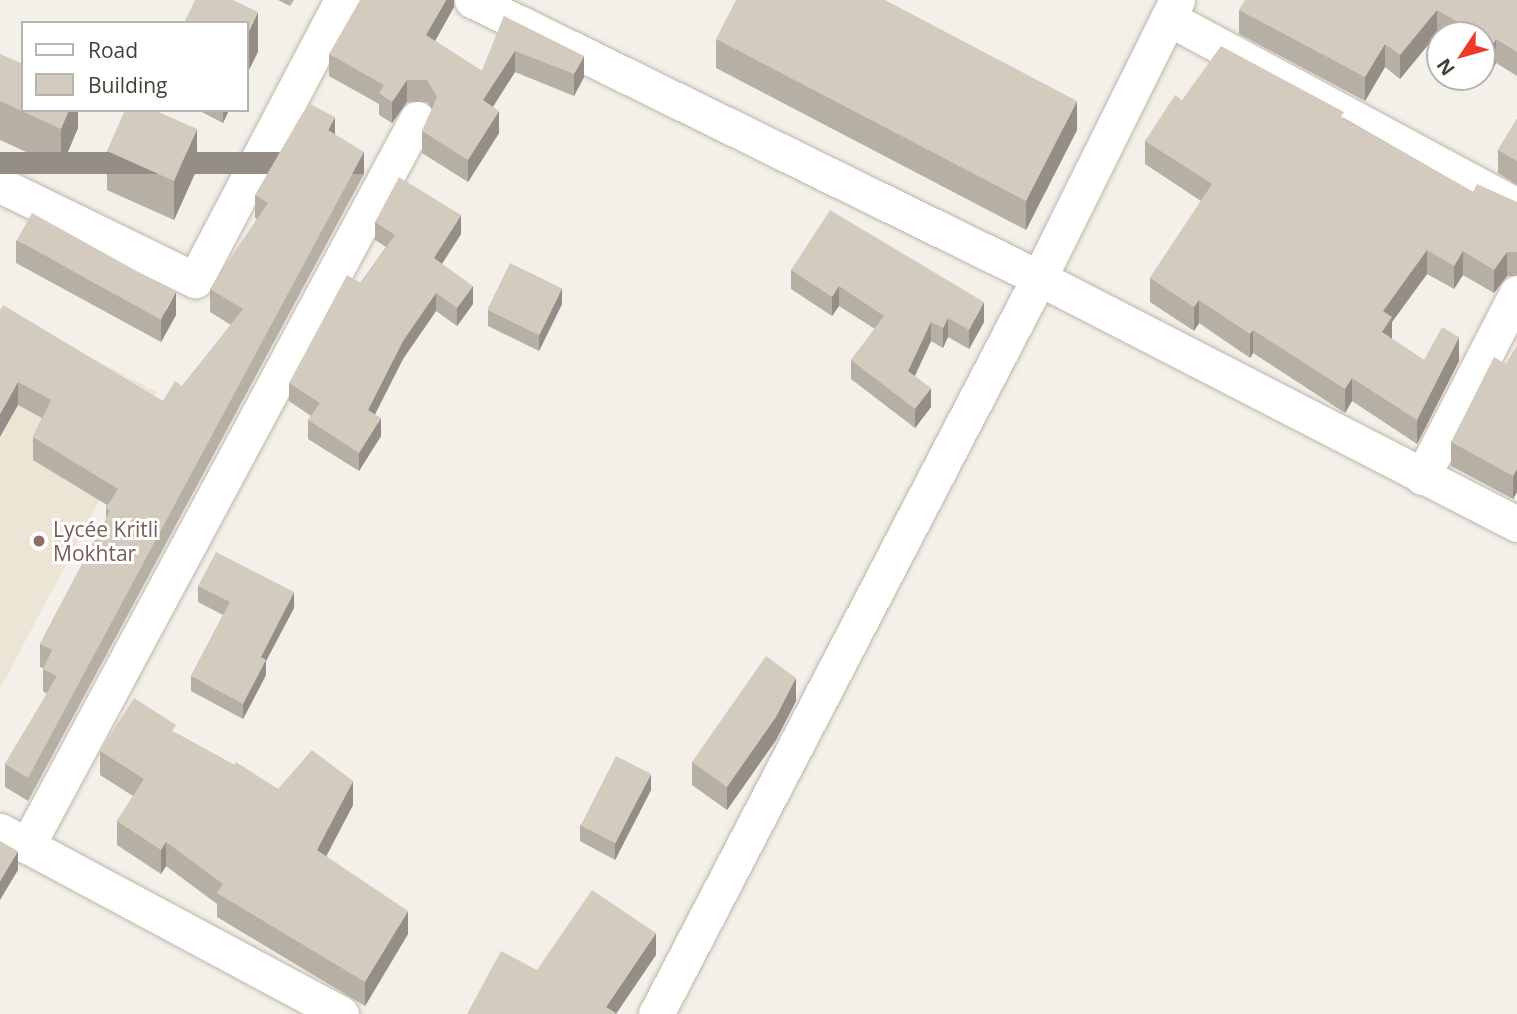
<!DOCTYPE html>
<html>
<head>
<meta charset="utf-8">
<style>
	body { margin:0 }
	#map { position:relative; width:1517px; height:1014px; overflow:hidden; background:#f3f0e9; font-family:"Open Sans",sans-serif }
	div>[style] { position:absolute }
	.education>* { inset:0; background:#ece4d4 }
	.roads { filter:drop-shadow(0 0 2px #beb7ac) drop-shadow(0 0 2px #beb7ac) }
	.street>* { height:35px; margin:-17.5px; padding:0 17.5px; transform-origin:17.5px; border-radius:17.5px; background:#fff }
	.wall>* { inset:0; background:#b6afa4 }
	.shaded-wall>* { inset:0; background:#948e86; transform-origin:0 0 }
	.building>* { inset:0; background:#d4cbbf; transform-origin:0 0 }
	.dots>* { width:19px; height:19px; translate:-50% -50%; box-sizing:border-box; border:4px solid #fff; border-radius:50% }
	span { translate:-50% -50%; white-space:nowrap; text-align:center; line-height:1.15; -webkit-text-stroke:6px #fff; paint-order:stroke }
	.education-label { font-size:21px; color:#785e54 }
	.left { translate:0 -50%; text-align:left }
	.legend { position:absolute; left:21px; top:21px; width:228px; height:91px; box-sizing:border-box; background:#fff; border:2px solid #b5b3af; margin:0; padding:9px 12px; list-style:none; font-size:21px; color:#474038 }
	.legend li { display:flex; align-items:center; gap:14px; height:35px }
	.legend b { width:35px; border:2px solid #b5b3af }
	.north { position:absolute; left:1426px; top:21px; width:70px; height:70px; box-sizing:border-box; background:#fff; border:2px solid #b5b3af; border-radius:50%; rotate:234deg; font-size:19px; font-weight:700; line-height:28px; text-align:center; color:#474038 }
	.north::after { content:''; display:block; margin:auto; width:24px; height:32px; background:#ed3b27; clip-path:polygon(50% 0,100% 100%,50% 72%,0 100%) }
</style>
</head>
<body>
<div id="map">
	<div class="education">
		<i style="clip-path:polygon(0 311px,157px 392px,0 689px)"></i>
	</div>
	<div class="roads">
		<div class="street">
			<i style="left:472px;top:0;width:631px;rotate:26.12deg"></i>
			<i style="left:1039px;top:278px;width:538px;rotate:27.23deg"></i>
			<i style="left:1168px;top:18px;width:396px;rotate:28.3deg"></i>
			<i style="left:0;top:185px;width:217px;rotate:26deg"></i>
			<i style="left:195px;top:280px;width:316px;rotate:-62.3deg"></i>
			<i style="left:1422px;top:477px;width:207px;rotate:-62.7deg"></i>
			<i style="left:0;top:831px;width:387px;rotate:28.2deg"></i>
			<i style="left:27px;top:846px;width:825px;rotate:-61.79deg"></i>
			<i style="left:656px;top:1014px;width:830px;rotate:-62.51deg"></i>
			<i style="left:1039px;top:278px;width:310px;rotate:-63.6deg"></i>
		</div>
	</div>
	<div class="wall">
		<i style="clip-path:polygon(278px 0,294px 0,290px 6px)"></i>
		<i style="clip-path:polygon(1517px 0,1517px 76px,1496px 63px,1494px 67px,1482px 60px,1482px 35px,1440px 35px,1437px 34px,1400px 79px,1385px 67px,1365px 101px,1239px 34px,1239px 10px)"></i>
		<i style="clip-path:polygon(454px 7px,435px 41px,482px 71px,504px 16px,584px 77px,574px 96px,515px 72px,493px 107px,499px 133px,468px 182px,422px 153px,422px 131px,432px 109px,427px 102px,407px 102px,392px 123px,379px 115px,379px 104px,329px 76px,329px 54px)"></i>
		<i style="clip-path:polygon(716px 39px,1077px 130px,1026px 230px,716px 68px)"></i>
		<i style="clip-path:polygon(0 54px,78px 110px,78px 128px,61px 168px,0 140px)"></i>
		<i style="clip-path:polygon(1182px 100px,1344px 118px,1473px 192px,1517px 203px,1517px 276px,1507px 276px,1494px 293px,1463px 275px,1454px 289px,1427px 274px,1392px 322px,1392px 339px,1424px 360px,1459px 361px,1417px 444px,1352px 401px,1345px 413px,1253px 353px,1250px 358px,1199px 323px,1194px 331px,1150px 302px,1150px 278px,1201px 201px,1145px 164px,1145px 141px)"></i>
		<i style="clip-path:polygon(198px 110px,229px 110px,223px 123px)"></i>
		<i style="clip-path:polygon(1517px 119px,1517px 185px,1498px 173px,1498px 150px)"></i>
		<i style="clip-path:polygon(335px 134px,364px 174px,28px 801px,5px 787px,5px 764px,47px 694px,43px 691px,43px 668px,40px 667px,40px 644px,106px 519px,106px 508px,107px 505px,33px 460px,33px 437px,42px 418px,18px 405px,0 310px,163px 401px,182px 386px,231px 325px,210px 312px,210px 289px,257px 219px,255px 218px,255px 195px)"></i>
		<i style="clip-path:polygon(107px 151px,197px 169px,174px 220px,107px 190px)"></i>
		<i style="clip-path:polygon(375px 222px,461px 234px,442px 264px,473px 304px,457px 326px,436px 311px,403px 359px,375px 414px,381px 436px,359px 471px,308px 439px,308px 420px,311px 416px,289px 401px,289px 383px,386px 247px,375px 240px)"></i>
		<i style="clip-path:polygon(16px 240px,176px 315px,161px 342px,16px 263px)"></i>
		<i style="clip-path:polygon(791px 270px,984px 322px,969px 349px,948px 337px,943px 348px,931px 341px,915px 376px,931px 407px,915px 428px,851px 379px,851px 360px,875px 329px,839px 306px,832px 316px,791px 289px)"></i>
		<i style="clip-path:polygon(562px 304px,539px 351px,488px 326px,488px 310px)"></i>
		<i style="clip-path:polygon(1517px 346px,1517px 492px,1513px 499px,1451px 466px,1451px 442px,1506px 364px)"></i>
		<i style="clip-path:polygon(198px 586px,294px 608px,266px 661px,266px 675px,243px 719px,191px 691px,191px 676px,223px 615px,198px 602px)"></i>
		<i style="clip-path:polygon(796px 701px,776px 740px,727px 810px,692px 785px,692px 762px)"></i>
		<i style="clip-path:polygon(176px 733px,278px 789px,353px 805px,326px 856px,408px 934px,365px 1006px,217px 917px,217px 904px,166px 866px,161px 874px,117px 845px,117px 821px,133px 796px,100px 775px,100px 751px)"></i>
		<i style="clip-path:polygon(651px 790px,615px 860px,580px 841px,580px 825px)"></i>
	</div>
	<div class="shaded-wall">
		<i style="clip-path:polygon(446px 0,454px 0,454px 7px,426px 57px,426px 35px)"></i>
		<i style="clip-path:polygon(1437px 10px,1437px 34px,1400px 79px,1400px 55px)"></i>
		<i style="clip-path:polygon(258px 12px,258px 52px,247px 74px,247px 35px)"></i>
		<i style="clip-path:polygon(1496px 39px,1496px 63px,1494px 67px,1494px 43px)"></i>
		<i style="clip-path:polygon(1385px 44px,1385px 67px,1365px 101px,1365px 77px)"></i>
		<i style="clip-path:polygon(515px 51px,515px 72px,483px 122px,483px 100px)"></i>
		<i style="clip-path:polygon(584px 56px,584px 77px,574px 96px,574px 74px)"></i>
		<i style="clip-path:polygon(407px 80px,407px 102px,392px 123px,392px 102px)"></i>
		<i style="clip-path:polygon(1077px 101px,1077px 130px,1026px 230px,1026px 201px)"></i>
		<i style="clip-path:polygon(69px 110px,78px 110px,78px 128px,61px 168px,61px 129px)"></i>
		<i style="clip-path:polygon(223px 110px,229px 110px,223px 123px)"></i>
		<i style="clip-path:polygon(499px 111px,499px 133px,468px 182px,468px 160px)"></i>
		<i style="clip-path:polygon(335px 117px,335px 140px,328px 130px)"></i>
		<i style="clip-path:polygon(197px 129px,197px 169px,174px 220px,174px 181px)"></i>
		<i style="left:364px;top:152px;width:22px;height:710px;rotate:90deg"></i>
		<i style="clip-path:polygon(461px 215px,461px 234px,434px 276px,434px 258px)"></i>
		<i style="clip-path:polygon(1427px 250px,1427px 274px,1392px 322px,1392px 340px,1382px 332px,1383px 311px)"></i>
		<i style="clip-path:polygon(1463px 251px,1463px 275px,1454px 289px,1454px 266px)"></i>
		<i style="clip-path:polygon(1507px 252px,1507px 276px,1494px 293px,1494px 270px)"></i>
		<i style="clip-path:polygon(473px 286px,473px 304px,457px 326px,457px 308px)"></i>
		<i style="clip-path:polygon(839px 286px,839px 306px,832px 316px,832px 297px)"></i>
		<i style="clip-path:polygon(562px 288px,562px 304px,539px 351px,539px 335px)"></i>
		<i style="clip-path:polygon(176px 292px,176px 315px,161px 342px,161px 320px)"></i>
		<i style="clip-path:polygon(436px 293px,436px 311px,403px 359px,368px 428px,368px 410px,403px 341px)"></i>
		<i style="clip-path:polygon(1199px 300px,1199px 323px,1194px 331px,1194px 307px)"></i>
		<i style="clip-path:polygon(984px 302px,984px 322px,969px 349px,969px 330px)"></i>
		<i style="clip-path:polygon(948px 318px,948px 337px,943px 348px,943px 328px)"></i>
		<i style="clip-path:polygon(931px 322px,931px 341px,908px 390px,908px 371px)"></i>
		<i style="clip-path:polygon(1253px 330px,1253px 353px,1250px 358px,1250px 334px)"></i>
		<i style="clip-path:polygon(1459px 337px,1459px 361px,1417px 444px,1417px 420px)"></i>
		<i style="clip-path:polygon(1352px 378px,1352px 401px,1345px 413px,1345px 389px)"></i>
		<i style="clip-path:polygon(18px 382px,18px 405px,0 437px,0 414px)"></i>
		<i style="clip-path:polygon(931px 388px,931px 407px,915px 428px,915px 409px)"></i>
		<i style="clip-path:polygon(381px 418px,381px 436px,359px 471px,359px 453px)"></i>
		<i style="clip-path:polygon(1517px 469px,1517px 492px,1513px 499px,1513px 476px)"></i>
		<i style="clip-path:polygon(294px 592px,294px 608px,266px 661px,266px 675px,243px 719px,243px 704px,261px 657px)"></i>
		<i style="clip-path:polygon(796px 678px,796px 701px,776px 740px,727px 810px,727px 787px)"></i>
		<i style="clip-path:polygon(651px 774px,651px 790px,615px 860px,615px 844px)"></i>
		<i style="clip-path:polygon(353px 781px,353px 805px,317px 874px,317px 850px)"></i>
		<i style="clip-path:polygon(166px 842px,166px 866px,161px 874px,161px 850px)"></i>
		<i style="clip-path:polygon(18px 851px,18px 870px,0 900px,0 881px)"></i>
		<i style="clip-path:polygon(408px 911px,408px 934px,365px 1006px,365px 982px)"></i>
		<i style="clip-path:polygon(656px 933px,656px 955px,616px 1014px,606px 1014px,606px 1007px)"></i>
	</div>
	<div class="building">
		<i style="clip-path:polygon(195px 0,233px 0,258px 12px,247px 35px,247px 23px,184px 23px)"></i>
		<i style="clip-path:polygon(360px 0,446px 0,426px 35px,482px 71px,504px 16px,584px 56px,574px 74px,515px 51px,483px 100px,499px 111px,468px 160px,422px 131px,437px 97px,427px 80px,407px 80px,392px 102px,379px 93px,384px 85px,329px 54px)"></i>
		<i style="clip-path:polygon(736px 0,885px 0,1077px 101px,1026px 201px,716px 39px)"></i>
		<i style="clip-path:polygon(1245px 0,1517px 0,1517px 52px,1496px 39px,1494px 43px,1482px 36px,1482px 35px,1480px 35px,1437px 10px,1400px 55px,1385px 44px,1365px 77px,1239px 10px)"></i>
		<i style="clip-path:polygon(1221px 46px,1344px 112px,1341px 117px,1473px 192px,1477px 184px,1517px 202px,1517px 252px,1507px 252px,1494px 270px,1463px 251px,1454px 266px,1427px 250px,1383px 311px,1392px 317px,1382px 332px,1424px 360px,1442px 327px,1459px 337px,1417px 420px,1352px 378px,1345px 389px,1253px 330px,1250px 334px,1199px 300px,1194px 307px,1150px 278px,1212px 184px,1145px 141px,1175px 95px,1182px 100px)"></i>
		<i style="clip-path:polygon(0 54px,23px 64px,23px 110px,69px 110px,61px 129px,0 101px)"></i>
		<i style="clip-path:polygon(310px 104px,335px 117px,328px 130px,364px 152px,28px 778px,5px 764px,57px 676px,43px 669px,52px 650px,40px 644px,110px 511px,106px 508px,118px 489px,33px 437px,51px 400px,18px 382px,0 414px,0 310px,3px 305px,163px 401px,175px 381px,182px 386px,243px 309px,210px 289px,268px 203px,255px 195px,302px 114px)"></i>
		<i style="clip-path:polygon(125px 110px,154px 110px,197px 129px,174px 181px,107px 151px)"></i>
		<i style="clip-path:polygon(1517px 119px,1517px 161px,1498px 150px)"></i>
		<i style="clip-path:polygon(399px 177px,461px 215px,434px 258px,473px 286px,457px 308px,436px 293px,403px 341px,368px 410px,381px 418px,359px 453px,308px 420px,320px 403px,289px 383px,347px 275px,361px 283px,395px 235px,375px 222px)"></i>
		<i style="clip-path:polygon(830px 210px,984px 302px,969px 330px,948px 318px,943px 328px,931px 322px,908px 371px,931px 388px,915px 409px,851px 360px,884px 316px,839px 286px,832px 297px,791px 270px)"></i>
		<i style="left:32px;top:213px;width:164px;height:31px;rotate:29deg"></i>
		<i style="left:510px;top:263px;width:58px;height:52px;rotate:26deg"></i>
		<i style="clip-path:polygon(1517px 346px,1517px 469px,1513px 476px,1451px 442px,1494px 357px,1506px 364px)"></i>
		<i style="clip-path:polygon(216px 552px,294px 592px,261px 657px,266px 660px,243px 704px,191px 676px,230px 602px,198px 586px)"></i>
		<i style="clip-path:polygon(766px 656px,796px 678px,776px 717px,727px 787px,692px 762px)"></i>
		<i style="clip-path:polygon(134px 698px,176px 725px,172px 731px,234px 765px,236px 762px,278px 789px,312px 750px,353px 781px,317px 850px,408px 911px,365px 982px,217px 893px,223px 884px,166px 842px,161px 850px,117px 821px,144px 779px,100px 751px)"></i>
		<i style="left:616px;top:756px;width:39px;height:78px;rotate:27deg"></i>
		<i style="clip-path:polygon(0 841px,18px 851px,0 881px)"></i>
		<i style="clip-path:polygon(592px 890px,656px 933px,606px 1007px,616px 1013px,615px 1014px,467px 1014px,501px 951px,537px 970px)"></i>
	</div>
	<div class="dots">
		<i style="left:39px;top:541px;background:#8d6e63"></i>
	</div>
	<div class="education-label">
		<span class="left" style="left:53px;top:541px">Lycée Kritli<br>Mokhtar</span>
	</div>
	<ul class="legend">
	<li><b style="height:9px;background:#fff"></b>Road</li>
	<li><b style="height:19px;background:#d4cbbf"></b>Building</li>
	</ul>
	<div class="north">N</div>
</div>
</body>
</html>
